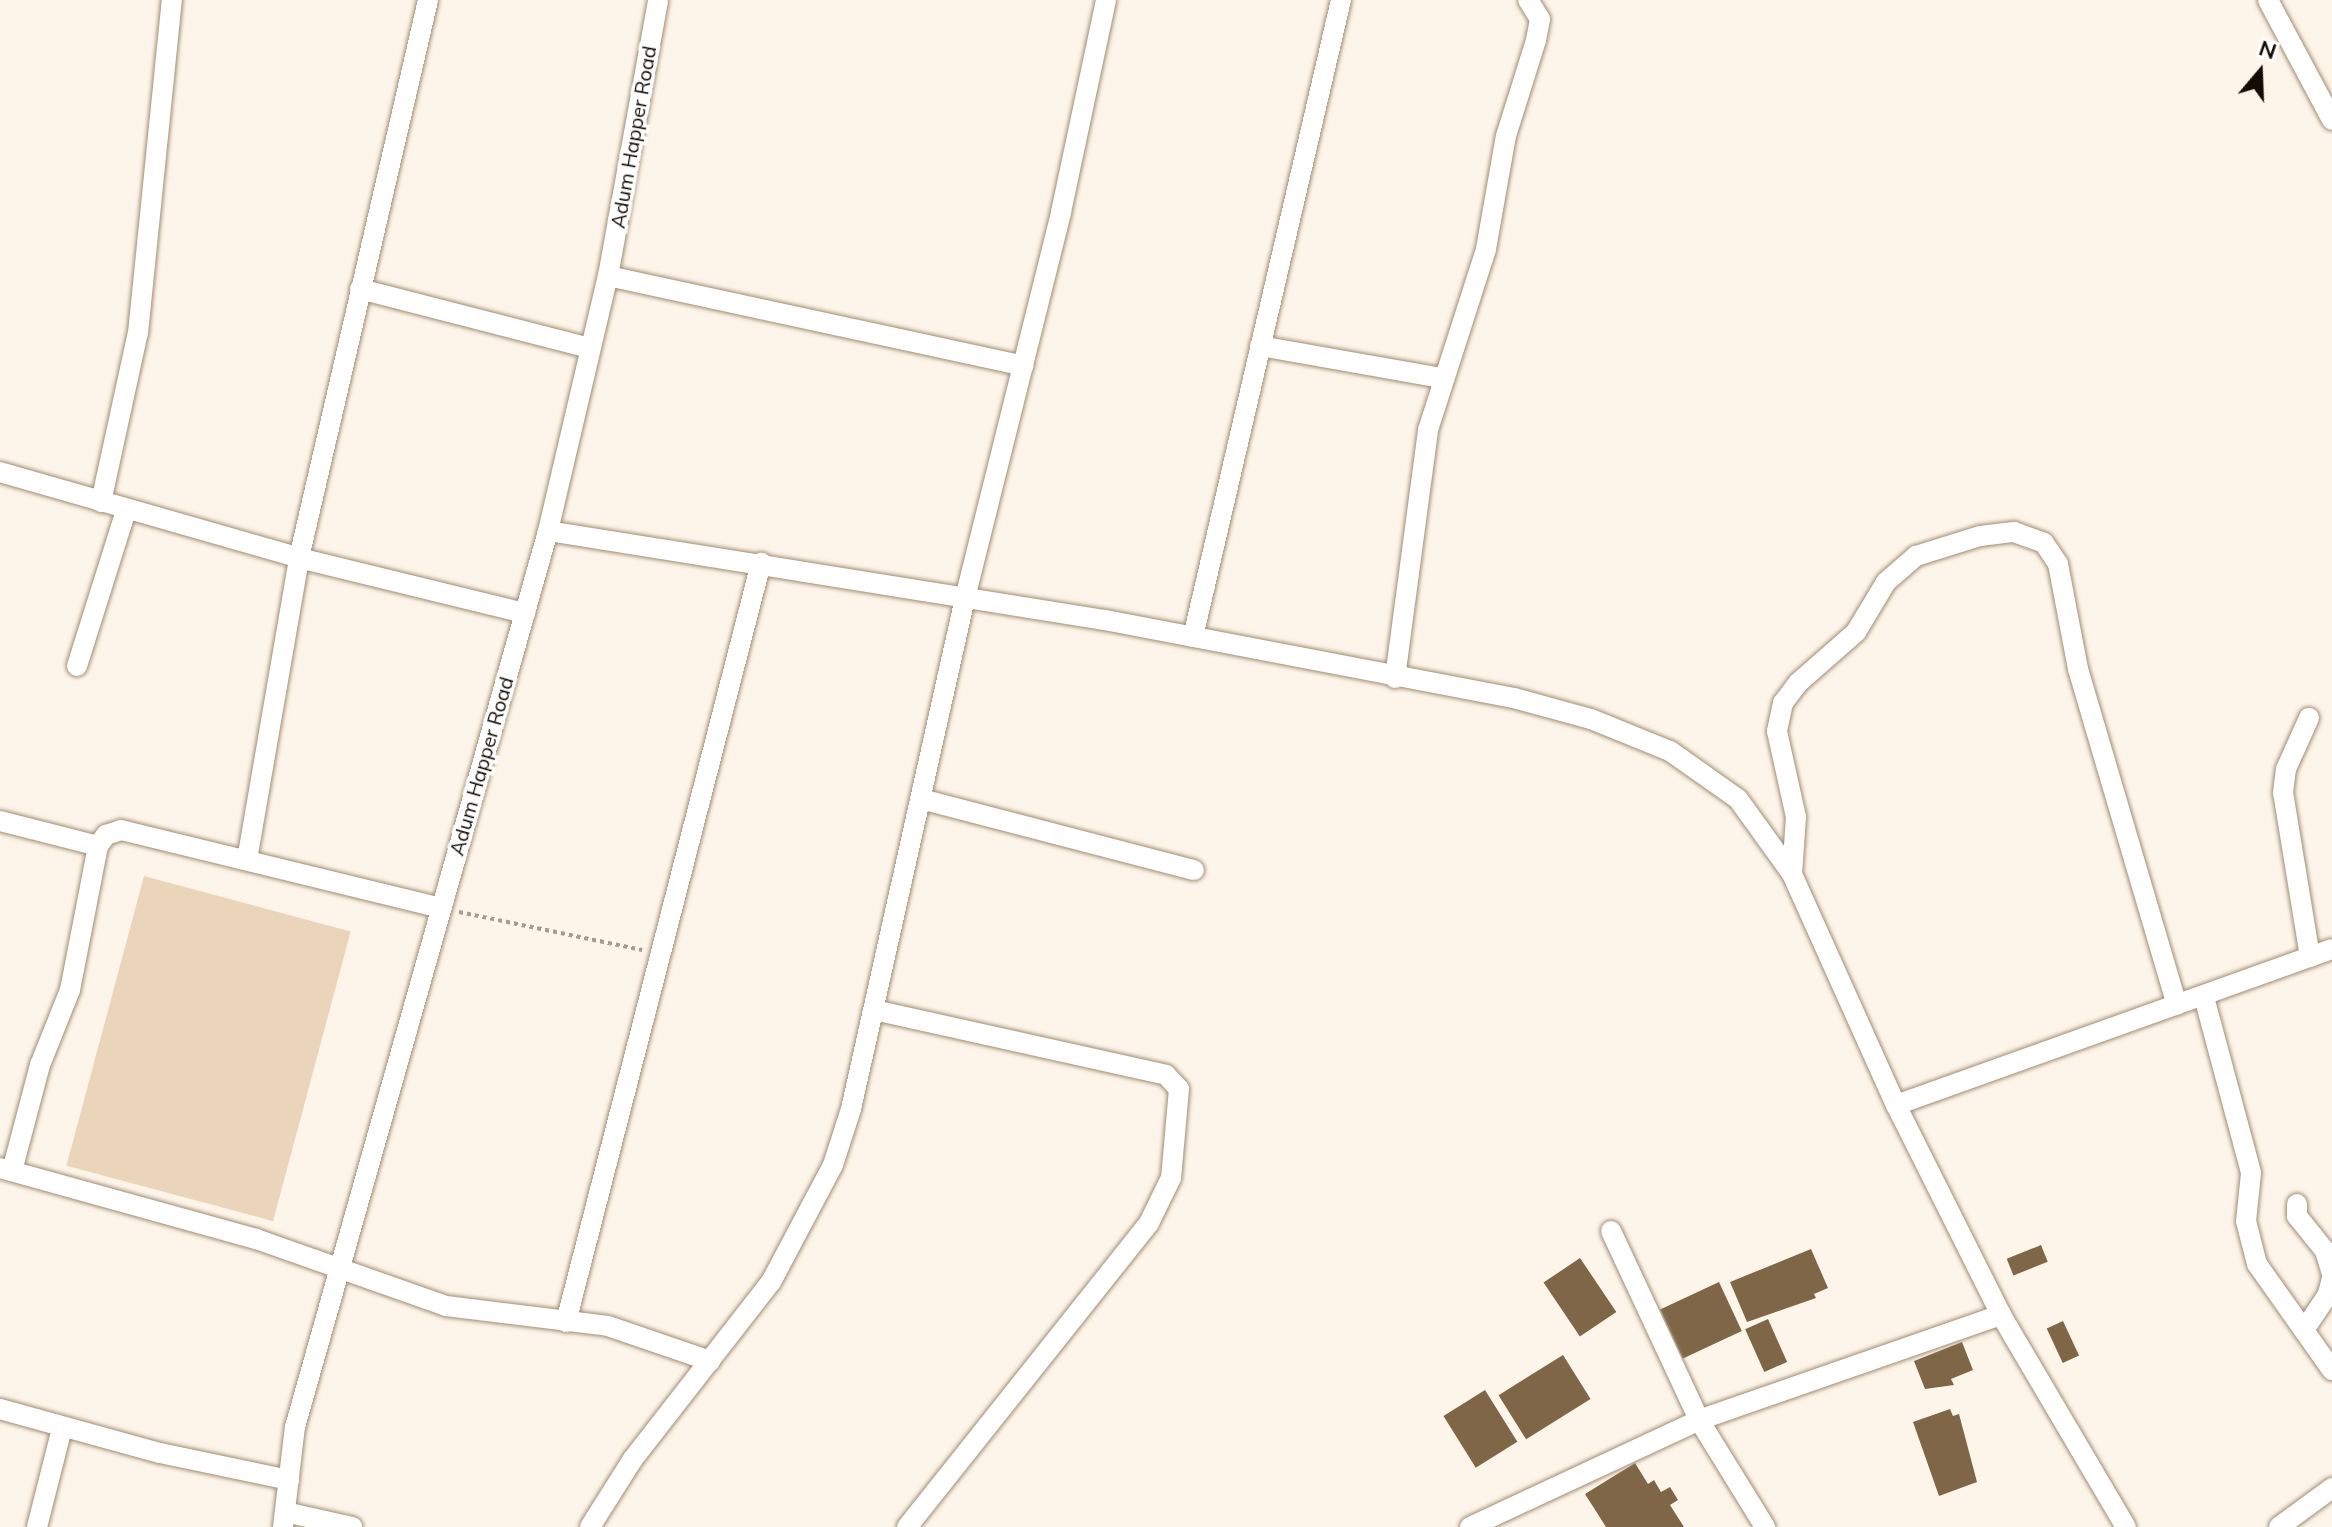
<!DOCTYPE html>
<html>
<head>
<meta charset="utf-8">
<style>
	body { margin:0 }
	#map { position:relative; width:2332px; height:1527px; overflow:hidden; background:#fef5ea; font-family:Mulish,sans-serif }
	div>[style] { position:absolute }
	.green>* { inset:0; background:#ead5bb; transform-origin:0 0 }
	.building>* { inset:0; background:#7e6646; transform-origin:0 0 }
	.path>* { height:4px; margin-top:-2px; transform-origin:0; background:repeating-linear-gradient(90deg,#a49c92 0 4px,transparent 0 8px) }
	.roads { filter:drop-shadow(0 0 2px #a08c72) drop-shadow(0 0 2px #a08c72) }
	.minor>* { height:20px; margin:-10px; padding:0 10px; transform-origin:10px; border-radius:10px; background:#fff }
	span { translate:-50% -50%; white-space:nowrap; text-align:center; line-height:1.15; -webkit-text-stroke:7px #fff; paint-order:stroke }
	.street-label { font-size:20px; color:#130c04 }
	.north { position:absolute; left:2220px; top:32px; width:80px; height:80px; -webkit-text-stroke:6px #fff; paint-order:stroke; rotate:19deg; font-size:22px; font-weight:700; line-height:32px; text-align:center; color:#130c04 }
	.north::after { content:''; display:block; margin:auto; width:28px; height:36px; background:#130c04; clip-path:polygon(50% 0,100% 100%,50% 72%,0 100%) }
</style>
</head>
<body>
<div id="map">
	<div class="green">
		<i style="left:144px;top:876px;width:214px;height:300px;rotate:15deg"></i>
	</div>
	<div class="building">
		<i style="left:2041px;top:1245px;width:18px;height:37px;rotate:68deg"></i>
		<i style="clip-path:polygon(1811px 1249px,1828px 1288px,1814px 1294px,1816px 1298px,1747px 1322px,1730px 1282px)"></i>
		<i style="left:1580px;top:1258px;width:65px;height:44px;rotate:56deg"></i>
		<i style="left:1719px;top:1282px;width:54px;height:65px;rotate:65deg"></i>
		<i style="left:1768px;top:1319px;width:47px;height:25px;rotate:66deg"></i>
		<i style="left:2063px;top:1321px;width:38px;height:18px;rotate:65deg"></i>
		<i style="clip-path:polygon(1962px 1342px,1973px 1370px,1951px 1379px,1954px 1385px,1925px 1389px,1914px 1361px)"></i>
		<i style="left:1563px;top:1355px;width:52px;height:76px;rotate:58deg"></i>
		<i style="left:1485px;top:1390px;width:61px;height:49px;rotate:58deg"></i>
		<i style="clip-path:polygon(1950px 1409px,1953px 1416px,1959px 1414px,1977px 1482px,1939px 1496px,1913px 1422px)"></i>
		<i style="clip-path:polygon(1635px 1463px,1648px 1484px,1654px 1480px,1661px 1492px,1670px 1487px,1678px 1500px,1670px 1505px,1684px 1527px,1606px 1527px,1585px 1494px)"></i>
	</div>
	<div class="path">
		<i style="left:459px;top:912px;width:187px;rotate:11.7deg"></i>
	</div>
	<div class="roads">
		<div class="minor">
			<i style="left:2268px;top:0;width:136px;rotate:61.9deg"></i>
			<i style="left:608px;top:276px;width:425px;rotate:12.2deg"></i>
			<i style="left:360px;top:289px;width:237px;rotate:14.4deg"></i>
			<i style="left:1260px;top:346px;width:185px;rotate:10deg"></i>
			<i style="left:0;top:472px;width:311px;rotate:16deg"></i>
			<i style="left:299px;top:558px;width:233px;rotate:13.7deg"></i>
			<i style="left:101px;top:502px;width:173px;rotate:-77.7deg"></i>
			<i style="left:138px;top:333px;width:335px;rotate:-84.2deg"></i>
			<i style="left:548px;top:531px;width:564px;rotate:9.08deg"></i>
			<i style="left:1105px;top:620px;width:416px;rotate:10.8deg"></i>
			<i style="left:1514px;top:698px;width:80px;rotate:15.3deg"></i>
			<i style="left:1591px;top:719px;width:85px;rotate:22.1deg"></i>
			<i style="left:1670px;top:751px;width:83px;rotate:35.2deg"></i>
			<i style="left:1738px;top:799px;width:92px;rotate:54.2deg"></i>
			<i style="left:1792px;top:874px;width:253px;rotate:65.8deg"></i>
			<i style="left:1896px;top:1105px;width:235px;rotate:63.4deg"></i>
			<i style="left:2001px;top:1315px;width:246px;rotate:59.5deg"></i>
			<i style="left:1193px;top:637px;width:654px;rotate:-76.92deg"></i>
			<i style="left:77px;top:666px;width:163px;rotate:-72.5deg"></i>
			<i style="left:1395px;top:678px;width:250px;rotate:-82.4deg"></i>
			<i style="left:1428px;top:430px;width:190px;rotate:-72.2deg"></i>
			<i style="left:1486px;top:249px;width:115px;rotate:-80deg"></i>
			<i style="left:1506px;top:136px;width:101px;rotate:-72.6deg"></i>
			<i style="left:1536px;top:40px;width:21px;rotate:-79deg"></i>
			<i style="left:1540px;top:19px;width:22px;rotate:-122deg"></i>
			<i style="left:921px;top:799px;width:282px;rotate:14.6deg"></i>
			<i style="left:0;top:821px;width:101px;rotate:14.3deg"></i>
			<i style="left:247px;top:860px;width:306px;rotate:-80.2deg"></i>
			<i style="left:299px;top:558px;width:573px;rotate:-76.98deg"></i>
			<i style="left:1792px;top:874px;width:57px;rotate:-86deg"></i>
			<i style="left:1796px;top:817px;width:88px;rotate:-102.5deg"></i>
			<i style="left:1777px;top:731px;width:29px;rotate:-78deg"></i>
			<i style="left:1783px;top:703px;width:25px;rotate:-53deg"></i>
			<i style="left:1798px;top:683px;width:77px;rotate:-41.3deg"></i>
			<i style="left:1856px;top:632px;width:58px;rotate:-59deg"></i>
			<i style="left:1886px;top:582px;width:40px;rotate:-41deg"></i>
			<i style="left:1916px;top:556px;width:67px;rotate:-17.4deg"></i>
			<i style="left:1980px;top:536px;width:34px;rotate:-7deg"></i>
			<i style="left:2014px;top:532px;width:32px;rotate:20deg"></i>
			<i style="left:2044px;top:543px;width:25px;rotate:56deg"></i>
			<i style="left:2058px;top:564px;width:107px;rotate:79.2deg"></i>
			<i style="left:2078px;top:669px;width:350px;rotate:73.6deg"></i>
			<i style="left:2310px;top:957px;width:23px;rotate:-20deg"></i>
			<i style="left:2204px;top:997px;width:182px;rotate:75deg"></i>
			<i style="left:2251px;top:1173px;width:48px;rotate:95.9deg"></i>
			<i style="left:2246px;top:1221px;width:44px;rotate:75.7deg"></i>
			<i style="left:2257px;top:1264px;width:130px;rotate:54.7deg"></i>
			<i style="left:874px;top:1010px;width:299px;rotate:12.5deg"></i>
			<i style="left:1166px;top:1075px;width:19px;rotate:47deg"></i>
			<i style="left:1179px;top:1089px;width:89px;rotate:95.1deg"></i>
			<i style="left:1171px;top:1178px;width:50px;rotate:116.1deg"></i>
			<i style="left:1149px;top:1223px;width:389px;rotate:128.5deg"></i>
			<i style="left:1896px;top:1105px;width:440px;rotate:-19.7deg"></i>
			<i style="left:2310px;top:957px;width:166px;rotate:-99.3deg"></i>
			<i style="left:2283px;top:793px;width:24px;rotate:-83deg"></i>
			<i style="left:2286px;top:769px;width:56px;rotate:-65.7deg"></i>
			<i style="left:0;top:1168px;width:266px;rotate:15.5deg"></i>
			<i style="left:256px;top:1239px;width:201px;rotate:19.4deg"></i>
			<i style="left:446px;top:1306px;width:163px;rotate:7deg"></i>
			<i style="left:608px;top:1326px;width:108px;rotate:18.9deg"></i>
			<i style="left:12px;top:1171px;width:110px;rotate:-75.2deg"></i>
			<i style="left:40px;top:1065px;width:81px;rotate:-68.2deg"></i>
			<i style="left:70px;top:990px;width:147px;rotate:-79deg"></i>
			<i style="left:98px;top:846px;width:14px;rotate:-54deg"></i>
			<i style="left:106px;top:835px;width:16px;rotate:-18deg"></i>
			<i style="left:121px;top:830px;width:329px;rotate:13.7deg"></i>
			<i style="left:2297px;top:1204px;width:12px;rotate:90deg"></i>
			<i style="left:2297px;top:1216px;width:45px;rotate:51.3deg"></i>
			<i style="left:2325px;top:1251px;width:24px;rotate:73deg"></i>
			<i style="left:1611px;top:1231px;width:208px;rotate:65deg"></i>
			<i style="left:1699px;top:1420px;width:126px;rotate:58.3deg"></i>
			<i style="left:566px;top:1322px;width:784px;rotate:-75.59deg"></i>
			<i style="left:2306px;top:1327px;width:40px;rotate:-56deg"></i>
			<i style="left:2328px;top:1294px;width:16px;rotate:-76deg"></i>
			<i style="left:0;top:1409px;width:166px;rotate:15.4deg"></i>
			<i style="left:160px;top:1453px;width:132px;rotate:11.8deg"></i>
			<i style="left:285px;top:1512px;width:69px;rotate:12.6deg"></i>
			<i style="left:37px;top:1527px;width:102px;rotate:-75.8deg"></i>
			<i style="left:283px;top:1527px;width:101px;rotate:-83.2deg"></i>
			<i style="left:295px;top:1427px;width:931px;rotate:-74.23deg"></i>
			<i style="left:548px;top:531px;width:262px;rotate:-76.8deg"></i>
			<i style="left:608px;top:276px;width:280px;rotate:-79.7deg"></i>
			<i style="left:590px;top:1527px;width:80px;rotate:-57.7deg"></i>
			<i style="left:633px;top:1459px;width:224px;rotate:-52.1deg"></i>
			<i style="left:771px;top:1282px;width:132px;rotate:-62.1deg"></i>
			<i style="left:833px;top:1165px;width:59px;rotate:-72.2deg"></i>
			<i style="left:851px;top:1109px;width:524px;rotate:-77.42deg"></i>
			<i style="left:965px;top:598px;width:398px;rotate:-76deg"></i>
			<i style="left:1061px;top:212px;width:217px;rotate:-78deg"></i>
			<i style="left:1470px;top:1527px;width:253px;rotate:-25deg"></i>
			<i style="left:1699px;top:1420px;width:320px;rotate:-19.2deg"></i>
			<i style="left:2279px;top:1527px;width:66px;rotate:-36.3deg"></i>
		</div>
	</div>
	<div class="street-label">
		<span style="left:633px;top:137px;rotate:-80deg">Adum Happer Road</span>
		<span style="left:481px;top:766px;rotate:-74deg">Adum Happer Road</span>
	</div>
	<div class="north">N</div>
</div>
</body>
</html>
